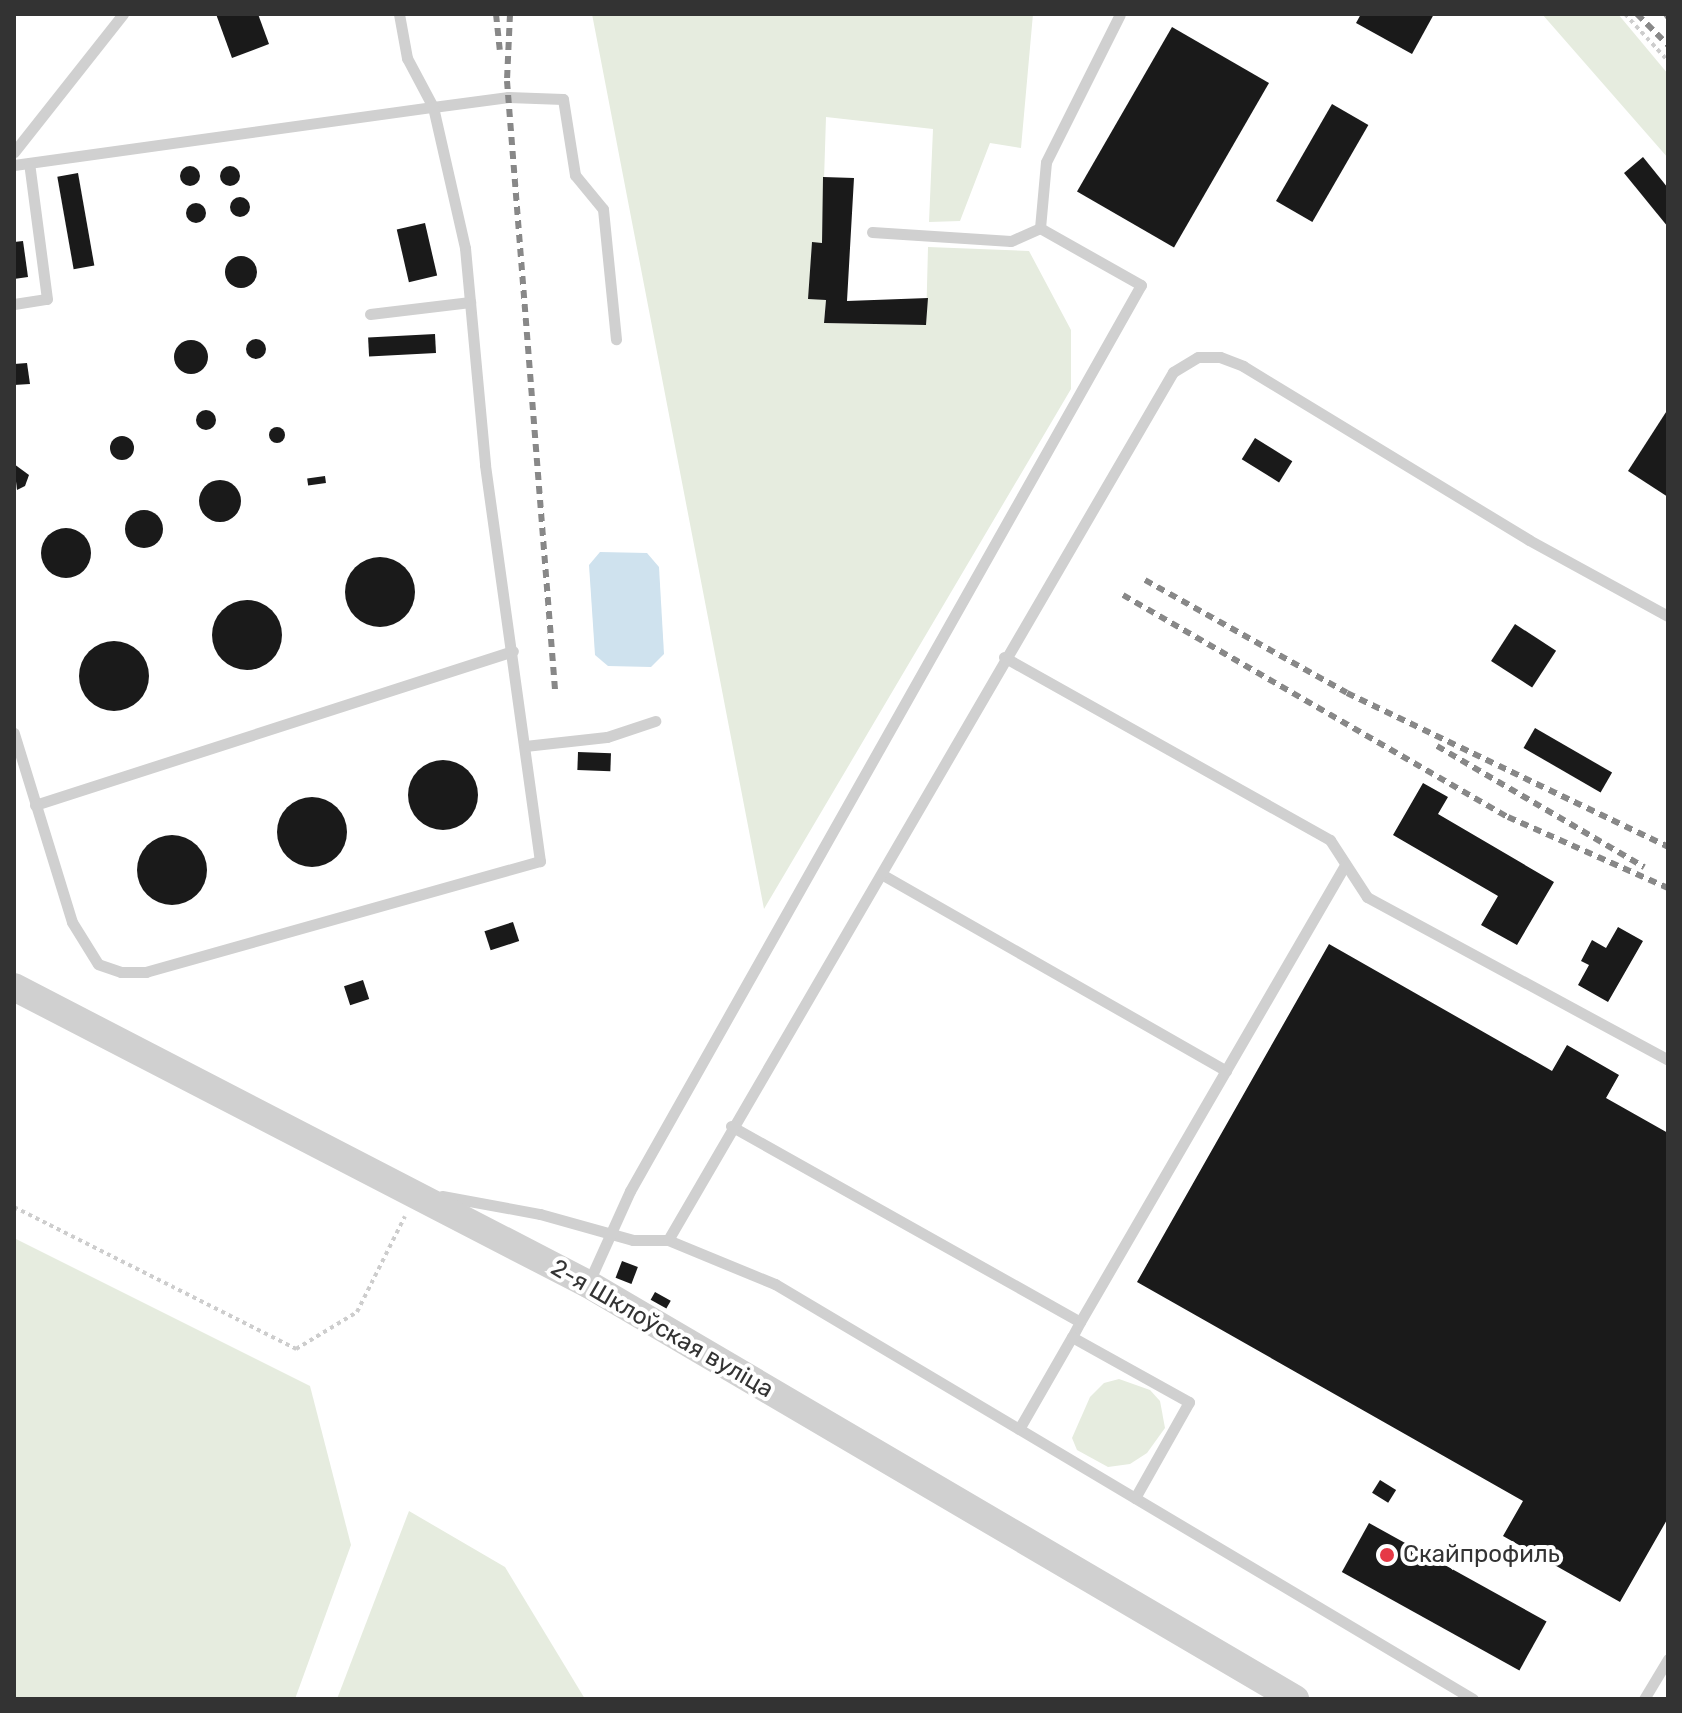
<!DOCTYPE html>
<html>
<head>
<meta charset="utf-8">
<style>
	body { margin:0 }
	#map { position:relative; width:1682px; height:1713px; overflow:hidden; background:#fff; font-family:Rubik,sans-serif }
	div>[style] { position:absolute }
	.green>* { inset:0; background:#e6ecdf }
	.water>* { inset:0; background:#cfe2ee }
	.building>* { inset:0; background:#1a1a1a; transform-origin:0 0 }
	.round { border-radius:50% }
	.path>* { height:4px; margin-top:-2px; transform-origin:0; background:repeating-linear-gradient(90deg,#cdcdcd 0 4px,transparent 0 8px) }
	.service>* { height:11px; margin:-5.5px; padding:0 5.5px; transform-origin:5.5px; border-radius:5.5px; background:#d0d0d0 }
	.tertiary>* { height:28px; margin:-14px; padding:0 14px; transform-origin:14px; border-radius:14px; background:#d0d0d0 }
	.rail>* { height:6px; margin-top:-3px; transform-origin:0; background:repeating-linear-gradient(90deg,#888 0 8px,transparent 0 14px) }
	.dots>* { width:22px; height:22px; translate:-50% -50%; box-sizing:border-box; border:4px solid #fff; border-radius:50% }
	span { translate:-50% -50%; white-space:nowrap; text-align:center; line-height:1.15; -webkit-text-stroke:8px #fff; paint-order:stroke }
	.street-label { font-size:24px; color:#333 }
	.poi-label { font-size:24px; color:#333 }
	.left { translate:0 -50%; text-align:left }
	.frame { position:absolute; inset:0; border:16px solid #333; pointer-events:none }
</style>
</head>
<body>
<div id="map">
	<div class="green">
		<i style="clip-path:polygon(592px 14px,1033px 14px,1021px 148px,990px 143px,960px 221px,929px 222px,933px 129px,826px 117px,822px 243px,812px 243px,809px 298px,826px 300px,824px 323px,926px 325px,928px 247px,1029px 251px,1071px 330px,1071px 389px,764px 909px)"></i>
		<i style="clip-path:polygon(1542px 14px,1618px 14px,1668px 74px,1668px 158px)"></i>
		<i style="clip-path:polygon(14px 1238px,310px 1386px,351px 1545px,295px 1699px,14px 1699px)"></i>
		<i style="clip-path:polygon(1119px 1379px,1150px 1390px,1160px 1401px,1165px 1428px,1147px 1453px,1130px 1464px,1108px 1467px,1077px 1450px,1072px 1438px,1090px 1397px,1104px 1383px)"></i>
		<i style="clip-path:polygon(409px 1511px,505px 1567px,585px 1699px,337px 1699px)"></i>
	</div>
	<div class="water">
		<i style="clip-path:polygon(600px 552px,647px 553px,659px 567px,664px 654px,651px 667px,608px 666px,595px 655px,589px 565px)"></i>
	</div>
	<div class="building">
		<i style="clip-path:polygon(216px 14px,258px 14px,269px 44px,232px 58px)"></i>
		<i style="clip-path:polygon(1361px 14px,1434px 14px,1412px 54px,1356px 23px)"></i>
		<i style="left:1172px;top:27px;width:112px;height:190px;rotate:30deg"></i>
		<i style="left:1332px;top:104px;width:42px;height:112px;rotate:30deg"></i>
		<i style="clip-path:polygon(1643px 157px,1668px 188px,1668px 227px,1624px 173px)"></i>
		<i class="round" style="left:220px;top:166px;width:20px;height:20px"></i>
		<i class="round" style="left:180px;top:166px;width:20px;height:20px"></i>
		<i style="left:78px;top:173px;width:94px;height:21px;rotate:80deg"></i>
		<i style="clip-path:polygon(823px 177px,854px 178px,847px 301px,928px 298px,926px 325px,824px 323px,826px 300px,808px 299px,812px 242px,822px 243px)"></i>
		<i class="round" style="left:230px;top:197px;width:20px;height:20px"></i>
		<i class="round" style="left:186px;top:203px;width:20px;height:20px"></i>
		<i style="left:425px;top:223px;width:54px;height:29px;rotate:77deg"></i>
		<i style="clip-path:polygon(23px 241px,28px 277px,14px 279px,14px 242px)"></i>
		<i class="round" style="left:225px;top:256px;width:32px;height:32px"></i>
		<i style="left:435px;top:334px;width:19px;height:67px;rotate:87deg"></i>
		<i class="round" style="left:246px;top:339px;width:20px;height:20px"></i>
		<i class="round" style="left:174px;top:340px;width:34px;height:34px"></i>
		<i style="clip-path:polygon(27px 363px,30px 384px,14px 385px,14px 364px)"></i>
		<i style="clip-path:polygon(1668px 409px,1668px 497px,1628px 471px)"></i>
		<i class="round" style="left:196px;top:410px;width:20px;height:20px"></i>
		<i class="round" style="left:269px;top:427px;width:16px;height:16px"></i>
		<i class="round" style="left:110px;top:436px;width:24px;height:24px"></i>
		<i style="left:1255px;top:438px;width:44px;height:25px;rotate:32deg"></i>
		<i style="clip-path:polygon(14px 464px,29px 475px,25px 486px,17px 490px)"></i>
		<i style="left:325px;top:476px;width:7px;height:18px;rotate:82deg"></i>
		<i class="round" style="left:199px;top:480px;width:42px;height:42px"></i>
		<i class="round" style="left:125px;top:510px;width:38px;height:38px"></i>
		<i class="round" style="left:41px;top:528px;width:50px;height:50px"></i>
		<i class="round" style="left:345px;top:557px;width:70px;height:70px"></i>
		<i class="round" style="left:212px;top:600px;width:70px;height:70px"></i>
		<i style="left:1515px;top:624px;width:49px;height:44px;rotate:33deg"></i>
		<i class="round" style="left:79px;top:641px;width:70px;height:70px"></i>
		<i style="left:1535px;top:728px;width:89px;height:23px;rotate:30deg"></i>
		<i style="left:578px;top:752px;width:33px;height:18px;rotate:2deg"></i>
		<i class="round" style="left:408px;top:760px;width:70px;height:70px"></i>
		<i style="clip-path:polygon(1423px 783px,1448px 797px,1438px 814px,1554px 882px,1517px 945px,1481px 925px,1498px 896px,1393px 835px)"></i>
		<i class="round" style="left:277px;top:797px;width:70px;height:70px"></i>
		<i class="round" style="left:137px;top:835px;width:70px;height:70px"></i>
		<i style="left:513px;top:922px;width:20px;height:30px;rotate:72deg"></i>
		<i style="clip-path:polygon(1618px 927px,1643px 941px,1608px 1002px,1578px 985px,1589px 965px,1581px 961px,1592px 940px,1606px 948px)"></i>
		<i style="clip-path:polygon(1329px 944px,1552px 1071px,1567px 1045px,1619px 1075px,1606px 1098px,1668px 1133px,1668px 1518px,1620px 1602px,1503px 1536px,1523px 1501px,1137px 1282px)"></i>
		<i style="left:363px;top:980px;width:20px;height:20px;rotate:72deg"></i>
		<i style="left:622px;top:1261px;width:17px;height:18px;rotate:21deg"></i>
		<i style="left:655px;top:1292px;width:18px;height:9px;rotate:29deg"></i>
		<i style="left:1380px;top:1480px;width:19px;height:15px;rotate:32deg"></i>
		<i style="left:1369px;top:1523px;width:203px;height:56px;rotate:29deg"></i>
	</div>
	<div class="path">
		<i style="left:1625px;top:14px;width:64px;rotate:47.5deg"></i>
		<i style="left:14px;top:1207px;width:316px;rotate:26.7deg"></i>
		<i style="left:296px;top:1349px;width:71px;rotate:-31.2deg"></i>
		<i style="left:357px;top:1312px;width:107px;rotate:-63.4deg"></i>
	</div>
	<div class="service">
		<i style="left:399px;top:14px;width:45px;rotate:79.7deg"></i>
		<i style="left:407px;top:58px;width:55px;rotate:62deg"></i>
		<i style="left:433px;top:107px;width:76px;rotate:-7.6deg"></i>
		<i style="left:508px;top:97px;width:55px;rotate:2.1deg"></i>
		<i style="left:563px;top:99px;width:77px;rotate:81deg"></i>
		<i style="left:575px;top:175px;width:44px;rotate:50.5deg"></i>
		<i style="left:603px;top:209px;width:131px;rotate:84.3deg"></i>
		<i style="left:14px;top:152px;width:176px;rotate:-51.7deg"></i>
		<i style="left:14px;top:165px;width:423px;rotate:-7.9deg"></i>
		<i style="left:433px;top:107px;width:145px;rotate:77.2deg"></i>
		<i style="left:465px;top:248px;width:218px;rotate:84.7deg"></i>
		<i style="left:485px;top:465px;width:400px;rotate:82.1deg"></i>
		<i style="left:540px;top:861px;width:409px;rotate:164.3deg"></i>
		<i style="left:146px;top:972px;width:25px;rotate:180deg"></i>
		<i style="left:121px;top:972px;width:24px;rotate:-161deg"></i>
		<i style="left:98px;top:964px;width:49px;rotate:-121.8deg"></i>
		<i style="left:72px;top:922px;width:198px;rotate:-107.1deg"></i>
		<i style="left:872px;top:232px;width:139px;rotate:3.7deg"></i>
		<i style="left:1011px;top:241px;width:32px;rotate:-24deg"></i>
		<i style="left:14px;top:304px;width:33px;rotate:-9deg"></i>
		<i style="left:47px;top:299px;width:137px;rotate:-97.5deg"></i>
		<i style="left:370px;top:314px;width:101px;rotate:-6.8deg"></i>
		<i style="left:1004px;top:657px;width:374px;rotate:29.3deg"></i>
		<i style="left:1330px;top:840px;width:68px;rotate:57deg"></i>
		<i style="left:1367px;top:897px;width:342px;rotate:28.4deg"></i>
		<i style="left:525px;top:746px;width:82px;rotate:-6.3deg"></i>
		<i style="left:607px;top:737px;width:51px;rotate:-18.4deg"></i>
		<i style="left:35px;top:805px;width:502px;rotate:-17.86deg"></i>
		<i style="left:883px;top:875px;width:395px;rotate:29.7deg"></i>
		<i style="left:731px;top:1126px;width:400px;rotate:29.3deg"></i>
		<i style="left:1080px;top:1322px;width:17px;rotate:118deg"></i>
		<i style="left:442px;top:1196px;width:100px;rotate:10.4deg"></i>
		<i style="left:540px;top:1214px;width:97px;rotate:15.6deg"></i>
		<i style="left:633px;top:1240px;width:35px"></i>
		<i style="left:668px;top:1240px;width:1004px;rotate:-59.81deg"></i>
		<i style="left:1173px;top:372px;width:29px;rotate:-31deg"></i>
		<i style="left:1198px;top:357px;width:22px"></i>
		<i style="left:1220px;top:357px;width:25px;rotate:21deg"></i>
		<i style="left:1243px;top:366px;width:335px;rotate:31.3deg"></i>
		<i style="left:1529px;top:540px;width:158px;rotate:28.7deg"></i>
		<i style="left:668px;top:1240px;width:116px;rotate:22.4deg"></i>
		<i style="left:775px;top:1284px;width:812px;rotate:30.73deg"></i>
		<i style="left:588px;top:1284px;width:102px;rotate:-65.7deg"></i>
		<i style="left:630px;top:1191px;width:1040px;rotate:-60.58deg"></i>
		<i style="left:1141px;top:285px;width:116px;rotate:-150.6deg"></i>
		<i style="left:1040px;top:228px;width:66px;rotate:-84.8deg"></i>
		<i style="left:1046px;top:162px;width:165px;rotate:-63.4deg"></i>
		<i style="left:1080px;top:1322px;width:528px;rotate:-59.89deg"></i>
		<i style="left:1019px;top:1429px;width:106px;rotate:-60.1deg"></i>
		<i style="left:1072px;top:1337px;width:134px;rotate:29.1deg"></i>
		<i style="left:1189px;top:1402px;width:110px;rotate:119.4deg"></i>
		<i style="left:1644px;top:1699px;width:47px;rotate:-59deg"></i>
	</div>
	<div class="tertiary">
		<i style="left:14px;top:987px;width:646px;rotate:27.36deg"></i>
		<i style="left:588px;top:1284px;width:820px;rotate:30.41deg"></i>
	</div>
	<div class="rail">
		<i style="left:496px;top:14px;width:36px;rotate:84deg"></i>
		<i style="left:510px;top:14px;width:67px;rotate:92.6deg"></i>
		<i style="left:507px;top:81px;width:611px;rotate:85.49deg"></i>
		<i style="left:1637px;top:14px;width:44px;rotate:45deg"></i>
		<i style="left:1666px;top:14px;width:4px;rotate:56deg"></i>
		<i style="left:1145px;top:580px;width:231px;rotate:29.2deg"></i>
		<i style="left:1347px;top:693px;width:356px;rotate:25.6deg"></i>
		<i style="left:1123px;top:595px;width:444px;rotate:30deg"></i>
		<i style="left:1508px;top:817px;width:175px;rotate:23.9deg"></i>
		<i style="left:1437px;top:746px;width:240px;rotate:30.3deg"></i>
	</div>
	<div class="dots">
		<i style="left:1387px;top:1555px;background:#e63946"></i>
	</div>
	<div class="street-label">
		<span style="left:662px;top:1329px;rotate:30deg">2-я Шклоўская вуліца</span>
	</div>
	<div class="poi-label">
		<span class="left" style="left:1403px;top:1555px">Скайпрофиль</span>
	</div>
	<div class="frame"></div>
</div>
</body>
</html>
